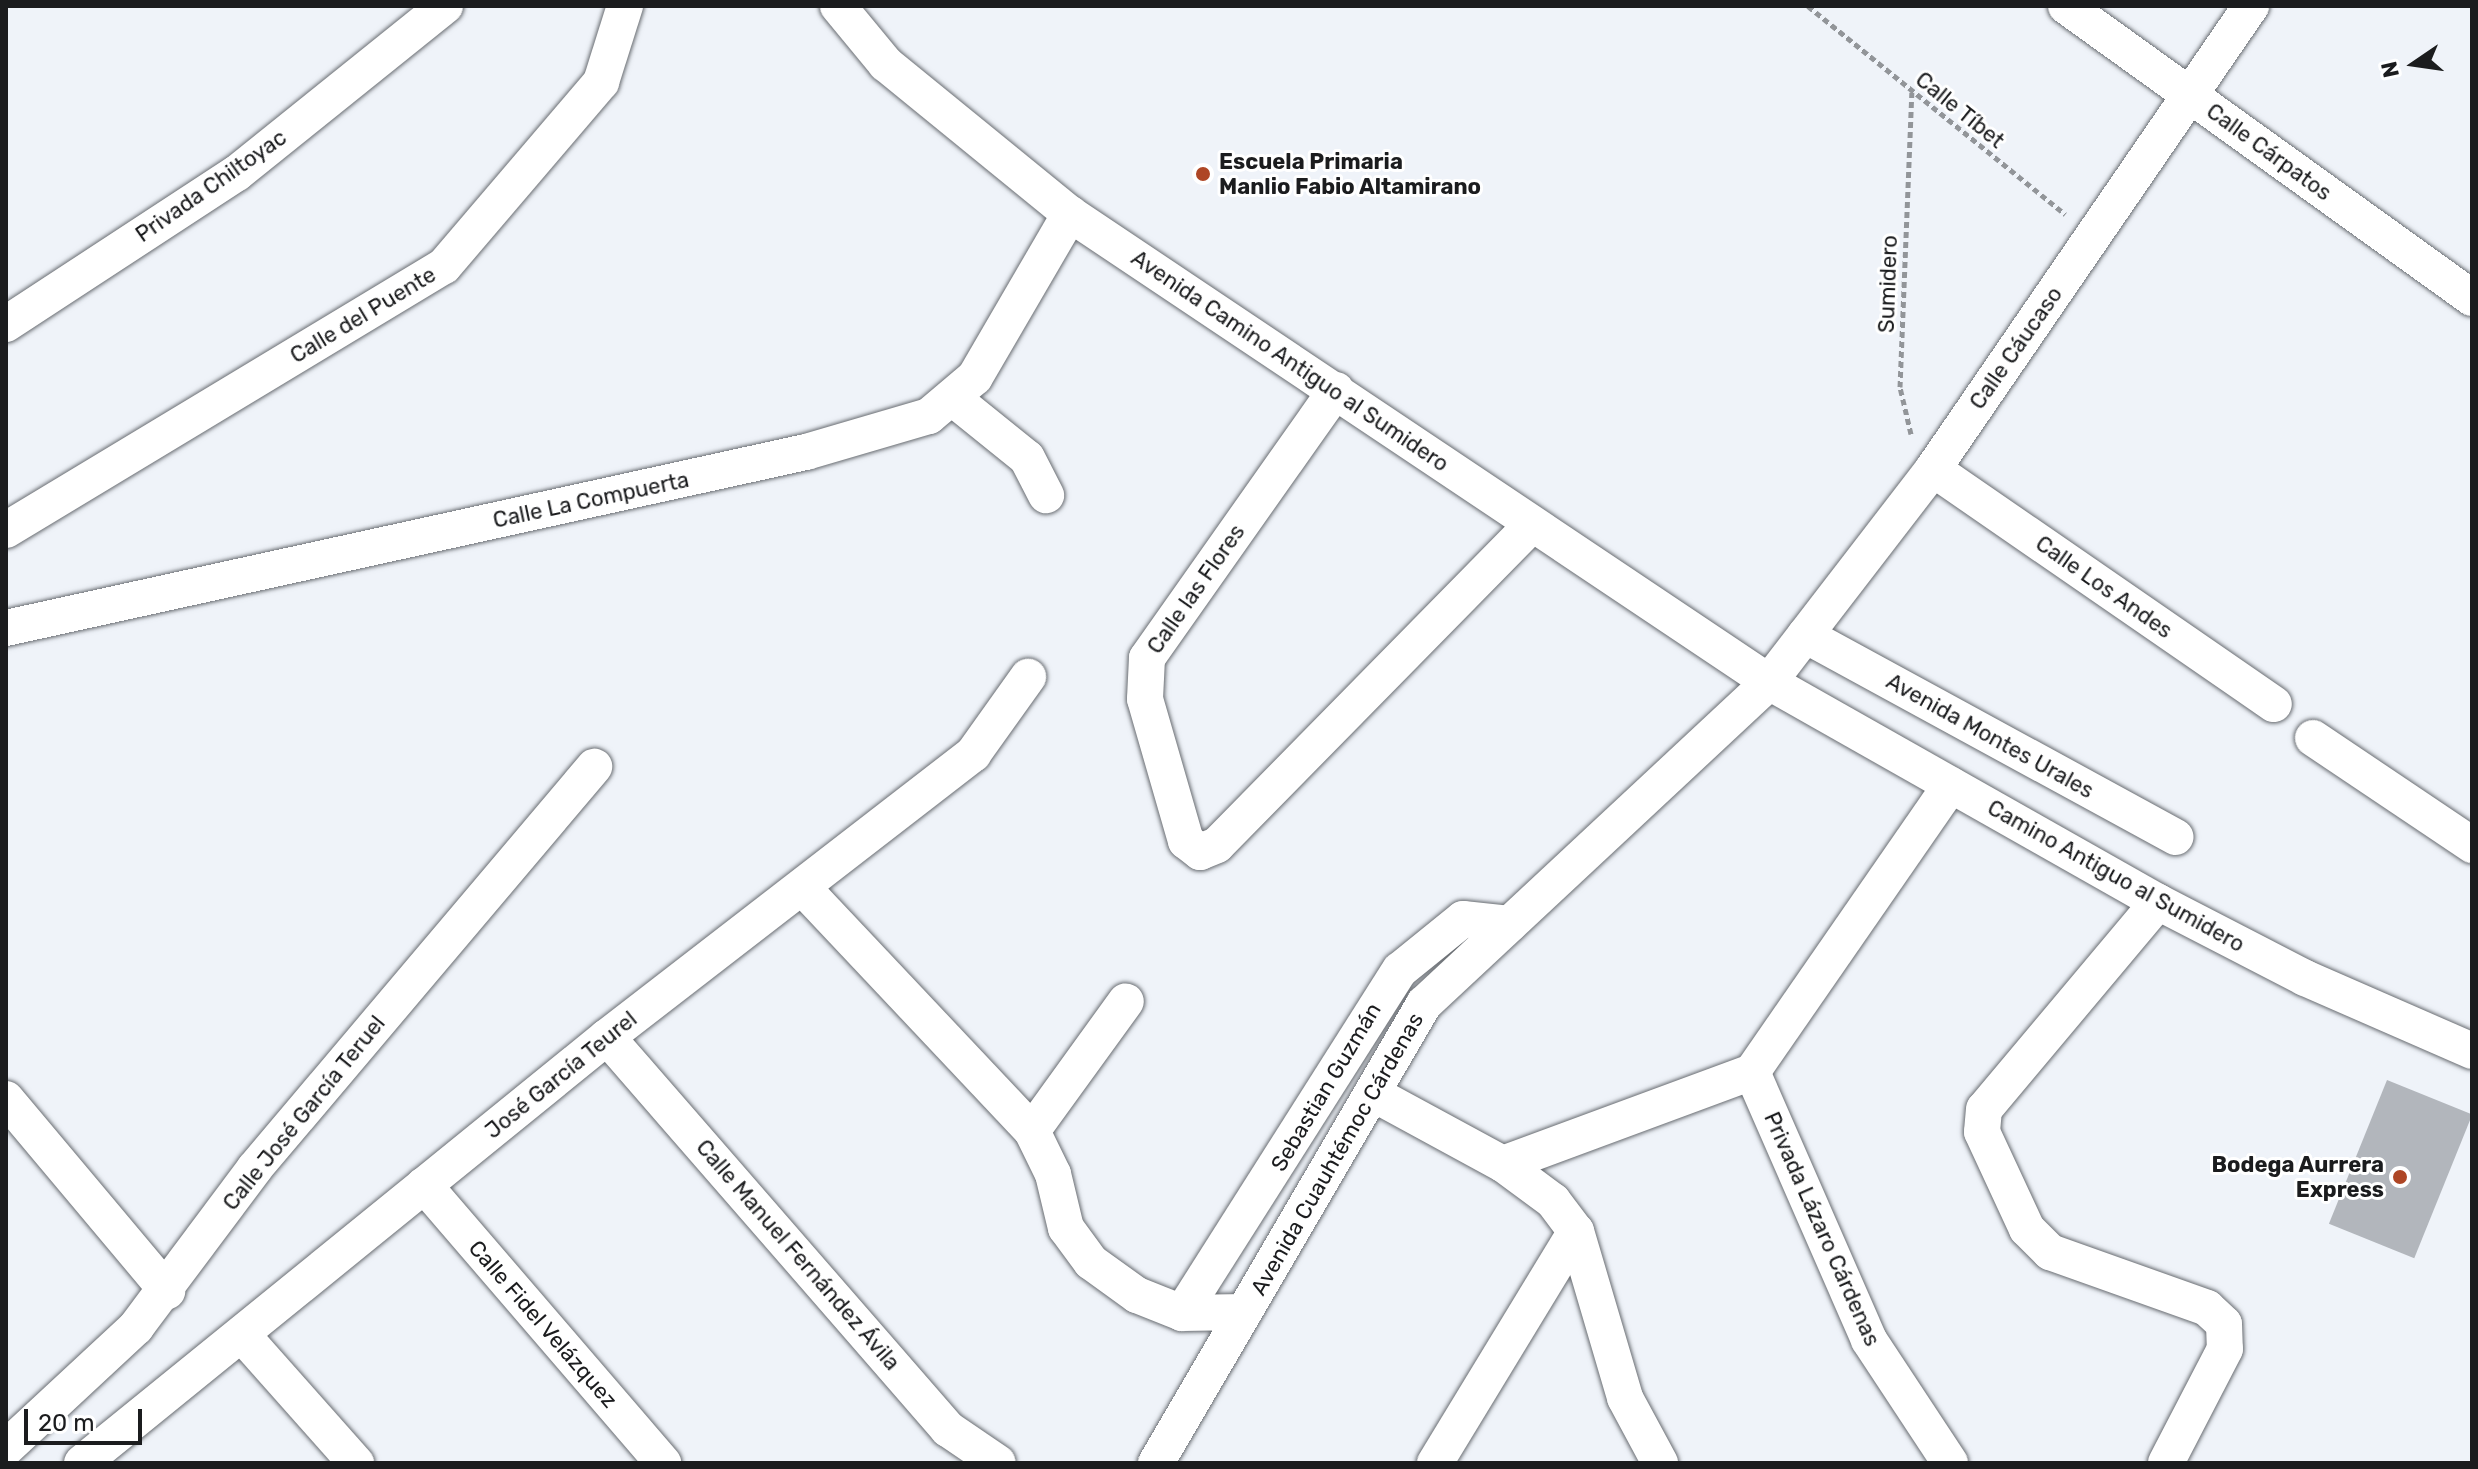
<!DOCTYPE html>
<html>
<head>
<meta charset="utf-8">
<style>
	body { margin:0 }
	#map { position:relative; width:2478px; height:1469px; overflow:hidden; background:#eff3f9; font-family:Rubik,sans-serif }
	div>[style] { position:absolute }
	.building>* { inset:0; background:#b2b6bc; transform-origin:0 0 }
	.path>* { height:5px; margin-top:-2.5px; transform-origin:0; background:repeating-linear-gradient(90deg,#929599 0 6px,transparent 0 10px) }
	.roads { filter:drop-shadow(0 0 2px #686c71) drop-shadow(0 0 2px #686c71) }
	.street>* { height:36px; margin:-18px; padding:0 18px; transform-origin:18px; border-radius:18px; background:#fff }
	.dots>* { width:22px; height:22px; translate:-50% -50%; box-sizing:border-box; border:4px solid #fff; border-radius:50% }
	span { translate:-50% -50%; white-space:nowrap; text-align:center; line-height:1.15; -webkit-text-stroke:6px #fff; paint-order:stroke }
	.street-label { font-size:22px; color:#1b1c1e }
	.poi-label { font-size:22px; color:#1b1c1e; font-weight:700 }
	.left { translate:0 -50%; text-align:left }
	.right { translate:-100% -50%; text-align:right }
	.frame { position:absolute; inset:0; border:8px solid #1b1c1e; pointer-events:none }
	.north { position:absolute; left:2374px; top:24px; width:80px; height:80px; -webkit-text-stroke:6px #fff; paint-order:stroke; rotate:257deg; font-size:22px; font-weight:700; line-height:32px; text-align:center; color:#1b1c1e }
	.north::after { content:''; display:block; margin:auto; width:28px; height:36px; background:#1b1c1e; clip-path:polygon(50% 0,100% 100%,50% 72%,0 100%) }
	.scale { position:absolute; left:24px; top:1409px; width:118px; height:36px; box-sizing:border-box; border:4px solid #1b1c1e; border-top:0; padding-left:10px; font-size:24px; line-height:28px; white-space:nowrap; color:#1b1c1e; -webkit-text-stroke:6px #fff; paint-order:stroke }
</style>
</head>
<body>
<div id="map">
	<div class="building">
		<i style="left:2387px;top:1080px;width:92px;height:155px;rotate:22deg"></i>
	</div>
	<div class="path">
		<i style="left:1808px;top:6px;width:331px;rotate:39deg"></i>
		<i style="left:1911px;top:434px;width:48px;rotate:-103.2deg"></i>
		<i style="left:1900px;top:387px;width:295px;rotate:-87.7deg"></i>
	</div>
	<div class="roads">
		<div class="street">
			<i style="left:838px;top:6px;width:75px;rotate:50.4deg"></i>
			<i style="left:886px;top:64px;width:237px;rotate:39.2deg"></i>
			<i style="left:1070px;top:214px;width:841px;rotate:33.8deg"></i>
			<i style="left:1769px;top:682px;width:447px;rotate:29.5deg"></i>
			<i style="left:2158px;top:902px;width:165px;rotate:27.3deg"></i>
			<i style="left:2305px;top:978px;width:182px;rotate:23.6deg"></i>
			<i style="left:2066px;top:6px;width:500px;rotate:35.72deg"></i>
			<i style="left:6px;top:324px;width:276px;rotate:-33.2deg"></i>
			<i style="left:237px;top:173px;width:267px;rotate:-38.8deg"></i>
			<i style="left:1336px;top:390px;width:328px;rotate:125.2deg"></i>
			<i style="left:1147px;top:658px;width:41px;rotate:92.8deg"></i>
			<i style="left:1145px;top:699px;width:148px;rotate:73.9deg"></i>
			<i style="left:1186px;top:841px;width:18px;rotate:38deg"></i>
			<i style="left:1200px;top:852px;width:18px;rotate:-22deg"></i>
			<i style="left:1217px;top:845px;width:449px;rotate:-45.5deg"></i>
			<i style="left:955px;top:400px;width:92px;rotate:38.9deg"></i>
			<i style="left:1027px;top:458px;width:42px;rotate:62.8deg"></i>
			<i style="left:1933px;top:469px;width:414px;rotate:34.6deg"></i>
			<i style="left:6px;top:530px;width:511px;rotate:-31.08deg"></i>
			<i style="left:444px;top:266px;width:242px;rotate:-49.5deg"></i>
			<i style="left:601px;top:82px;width:80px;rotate:-72.5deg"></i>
			<i style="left:6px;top:628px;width:819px;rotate:-12.41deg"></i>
			<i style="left:806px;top:452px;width:128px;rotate:-16.3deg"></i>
			<i style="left:929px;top:416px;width:60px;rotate:-40.3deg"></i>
			<i style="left:975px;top:377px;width:189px;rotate:-59.8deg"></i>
			<i style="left:1805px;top:635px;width:422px;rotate:28.6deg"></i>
			<i style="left:2313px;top:738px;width:192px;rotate:33.9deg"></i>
			<i style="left:803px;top:888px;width:334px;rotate:46.7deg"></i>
			<i style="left:1032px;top:1131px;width:48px;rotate:64deg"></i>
			<i style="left:1053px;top:1174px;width:56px;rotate:76.5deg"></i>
			<i style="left:1066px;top:1228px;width:42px;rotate:53.7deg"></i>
			<i style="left:1091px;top:1262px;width:57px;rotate:35.7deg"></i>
			<i style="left:1137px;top:1295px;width:48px;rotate:21.8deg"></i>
			<i style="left:1182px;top:1313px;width:62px;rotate:-0.9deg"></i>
			<i style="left:2158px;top:902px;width:270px;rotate:130deg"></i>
			<i style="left:1984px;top:1109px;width:23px;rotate:95deg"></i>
			<i style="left:1982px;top:1132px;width:107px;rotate:65.1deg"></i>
			<i style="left:2027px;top:1229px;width:33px;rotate:45deg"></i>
			<i style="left:2050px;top:1252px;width:167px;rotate:19.6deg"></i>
			<i style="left:2207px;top:1308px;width:23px;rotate:43deg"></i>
			<i style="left:2224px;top:1324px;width:25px;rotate:88deg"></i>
			<i style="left:2225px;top:1349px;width:128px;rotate:117.4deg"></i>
			<i style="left:607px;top:1037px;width:520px;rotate:48.98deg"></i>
			<i style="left:948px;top:1429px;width:60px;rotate:34.2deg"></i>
			<i style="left:1752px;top:1072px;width:292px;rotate:66.4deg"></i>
			<i style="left:1869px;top:1340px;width:147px;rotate:56.6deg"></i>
			<i style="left:1372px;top:1093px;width:149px;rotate:28.5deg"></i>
			<i style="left:1503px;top:1164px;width:62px;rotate:36.5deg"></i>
			<i style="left:1553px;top:1201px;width:38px;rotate:53deg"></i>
			<i style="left:1576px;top:1231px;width:174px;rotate:73.6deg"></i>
			<i style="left:1625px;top:1398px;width:74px;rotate:61.7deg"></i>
			<i style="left:6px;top:1099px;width:251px;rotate:50deg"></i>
			<i style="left:1032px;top:1131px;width:160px;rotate:-54.1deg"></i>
			<i style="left:1503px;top:1164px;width:265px;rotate:-20.3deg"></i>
			<i style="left:1752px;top:1072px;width:349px;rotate:-55.3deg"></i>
			<i style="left:424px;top:1185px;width:367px;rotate:49.3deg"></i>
			<i style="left:1182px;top:1313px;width:406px;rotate:-57.6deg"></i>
			<i style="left:1400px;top:970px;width:81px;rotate:-39deg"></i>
			<i style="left:1463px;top:919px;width:47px;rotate:6.1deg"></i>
			<i style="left:244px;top:1337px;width:169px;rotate:48.4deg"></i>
			<i style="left:6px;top:1448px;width:178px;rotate:-42.9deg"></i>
			<i style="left:136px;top:1327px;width:197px;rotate:-53.2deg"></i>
			<i style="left:254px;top:1169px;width:527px;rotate:-49.78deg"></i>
			<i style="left:82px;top:1463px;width:676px;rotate:-39.06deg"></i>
			<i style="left:607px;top:1037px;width:463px;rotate:-37.7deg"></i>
			<i style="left:973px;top:754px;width:95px;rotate:-54.5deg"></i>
			<i style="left:1156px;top:1463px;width:532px;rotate:-59.72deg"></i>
			<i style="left:1424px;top:1004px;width:472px;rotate:-43deg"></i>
			<i style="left:1769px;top:682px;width:269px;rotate:-52.4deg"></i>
			<i style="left:1933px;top:469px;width:562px;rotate:-55.52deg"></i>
			<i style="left:1435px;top:1463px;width:271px;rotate:-58.7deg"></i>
		</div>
	</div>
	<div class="dots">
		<i style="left:1203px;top:174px;background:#ae4625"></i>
		<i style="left:2400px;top:1177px;background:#ae4625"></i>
	</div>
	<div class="street-label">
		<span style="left:1960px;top:110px;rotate:39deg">Calle Tíbet</span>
		<span style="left:2269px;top:152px;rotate:36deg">Calle Cárpatos</span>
		<span style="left:211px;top:186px;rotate:-35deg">Privada Chiltoyac</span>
		<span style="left:1888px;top:284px;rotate:-88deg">Sumidero</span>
		<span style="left:363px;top:315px;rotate:-31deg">Calle del Puente</span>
		<span style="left:2016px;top:348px;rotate:-55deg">Calle Cáucaso</span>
		<span style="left:1290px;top:361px;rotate:34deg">Avenida Camino Antiguo al Sumidero</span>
		<span style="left:591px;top:500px;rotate:-12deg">Calle La Compuerta</span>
		<span style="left:2104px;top:587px;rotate:35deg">Calle Los Andes</span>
		<span style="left:1196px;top:589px;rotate:-55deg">Calle las Flores</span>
		<span style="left:1990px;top:736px;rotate:29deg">Avenida Montes Urales</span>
		<span style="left:2116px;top:876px;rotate:29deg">Camino Antiguo al Sumidero</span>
		<span style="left:561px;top:1075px;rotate:-39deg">José García Teurel</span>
		<span style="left:1326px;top:1087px;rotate:-59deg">Sebastian Guzmán</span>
		<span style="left:304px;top:1113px;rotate:-51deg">Calle José García Teruel</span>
		<span style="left:1337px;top:1154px;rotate:-60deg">Avenida Cuauhtémoc Cárdenas</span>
		<span style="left:1822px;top:1229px;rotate:66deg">Privada Lázaro Cárdenas</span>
		<span style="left:798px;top:1255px;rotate:49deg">Calle Manuel Fernández Ávila</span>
		<span style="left:543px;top:1324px;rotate:49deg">Calle Fidel Velázquez</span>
	</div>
	<div class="poi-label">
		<span class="left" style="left:1219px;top:174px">Escuela Primaria<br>Manlio Fabio Altamirano</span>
		<span class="right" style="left:2384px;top:1177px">Bodega Aurrera<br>Express</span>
	</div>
	<div class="frame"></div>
	<div class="north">N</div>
	<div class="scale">20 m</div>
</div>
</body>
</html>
